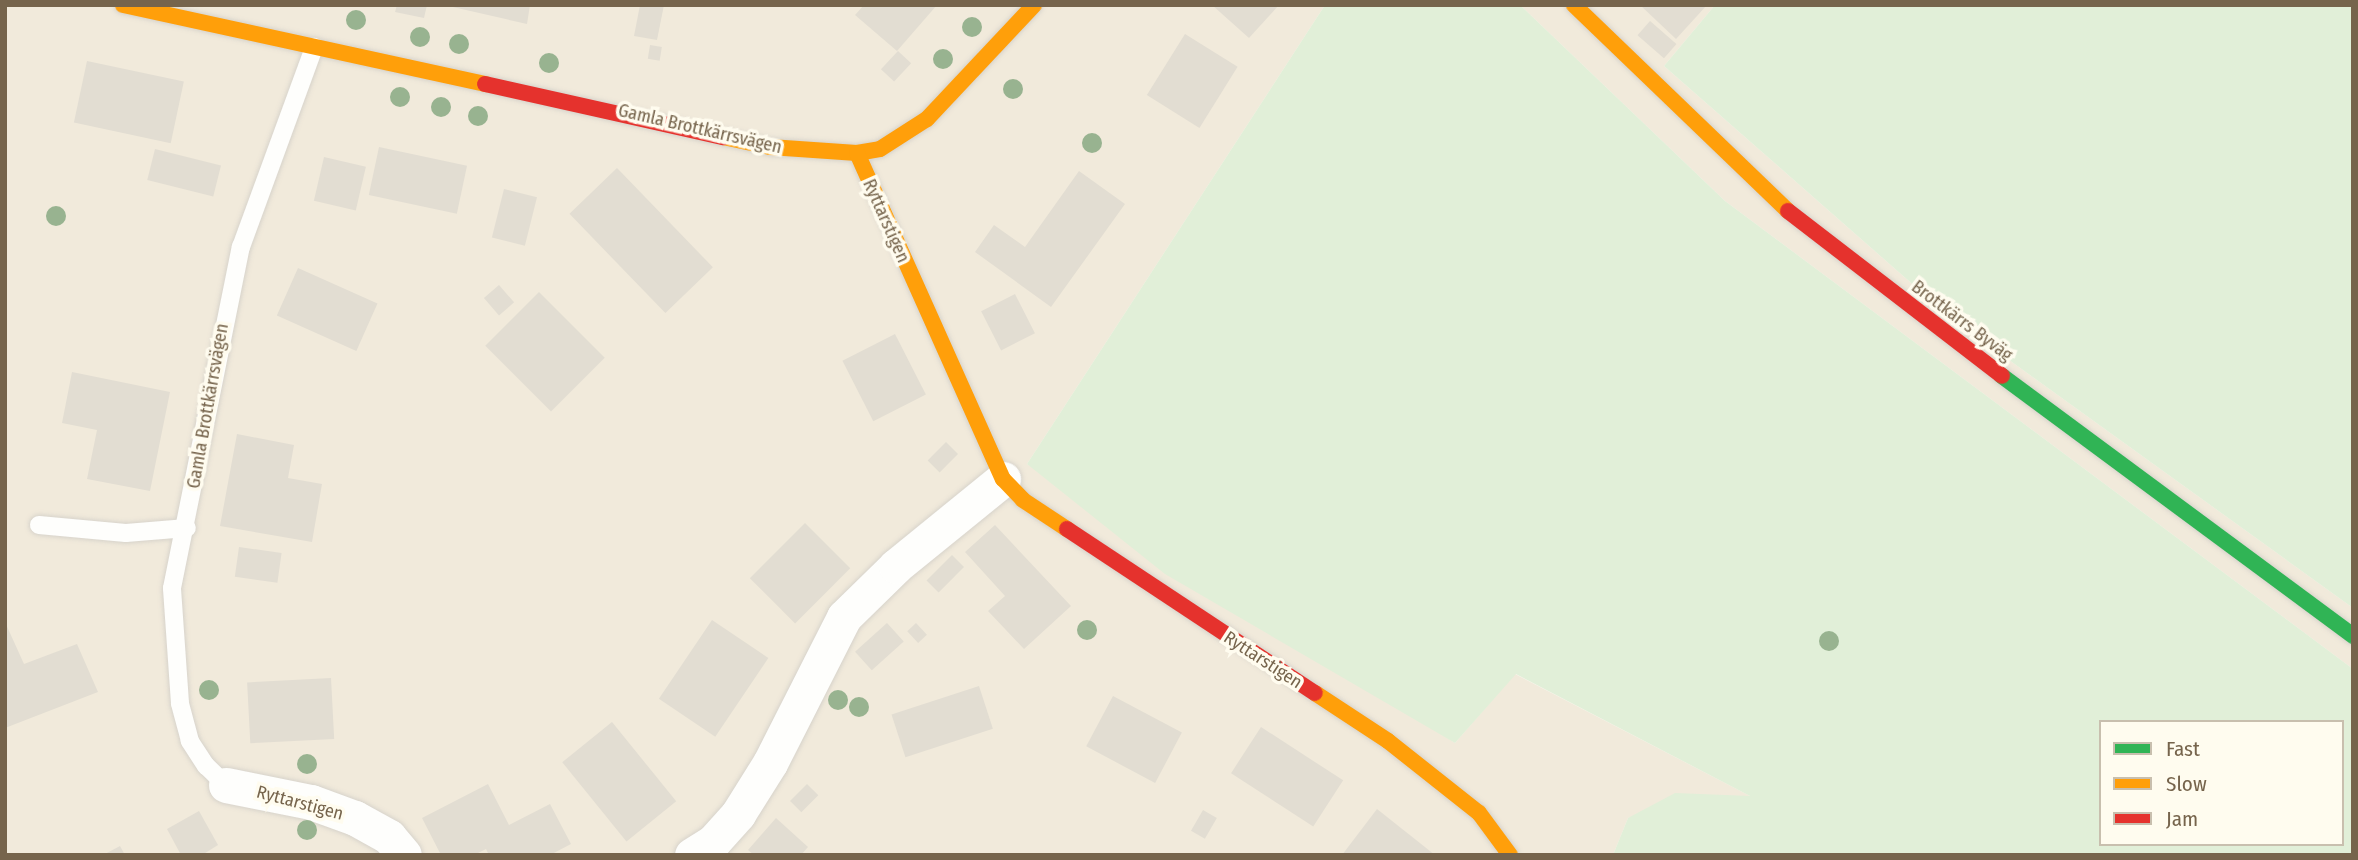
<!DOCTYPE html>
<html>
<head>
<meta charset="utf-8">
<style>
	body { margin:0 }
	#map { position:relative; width:2358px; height:860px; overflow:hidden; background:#f8f6ed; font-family:"Fira Sans Condensed",sans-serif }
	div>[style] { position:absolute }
	.residential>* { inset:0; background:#f1eadb }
	.green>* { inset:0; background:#e1efd8 }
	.building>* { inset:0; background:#e2ddd2; transform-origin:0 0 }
	.roads { filter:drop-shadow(0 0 2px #d7d3cb) drop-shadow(0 0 2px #d7d3cb) }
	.lane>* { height:18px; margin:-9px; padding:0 9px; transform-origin:9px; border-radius:9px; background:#fefefc }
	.street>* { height:35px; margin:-17.5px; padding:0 17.5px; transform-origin:17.5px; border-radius:17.5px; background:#fefefc }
	.fast>* { height:16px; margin:-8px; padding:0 8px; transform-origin:8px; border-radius:8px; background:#30b455 }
	.slow>* { height:16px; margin:-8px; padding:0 8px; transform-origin:8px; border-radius:8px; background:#ff9f0a }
	.jam>* { height:16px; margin:-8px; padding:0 8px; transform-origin:8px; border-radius:8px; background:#e5322d }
	.trees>* { width:20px; height:20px; margin:-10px; border-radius:50%; background:#98b390 }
	span { translate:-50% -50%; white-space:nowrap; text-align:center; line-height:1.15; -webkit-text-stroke:7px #fffcef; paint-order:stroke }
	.street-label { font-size:18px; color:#76644c }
	.frame { position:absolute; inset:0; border:7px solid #76644c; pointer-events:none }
	.legend { position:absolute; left:2099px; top:720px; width:245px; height:126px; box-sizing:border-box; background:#fffcef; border:2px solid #c8bfae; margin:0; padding:9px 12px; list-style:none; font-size:21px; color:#76644c }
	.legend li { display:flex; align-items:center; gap:14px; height:35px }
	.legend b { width:35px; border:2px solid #c8bfae }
</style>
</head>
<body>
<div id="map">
	<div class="residential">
		<i style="clip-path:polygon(5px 5px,1325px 5px,1027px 464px,1455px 743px,1515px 674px,1752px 797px,1628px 818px,1613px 855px,5px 855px)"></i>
		<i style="clip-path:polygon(1520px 5px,1715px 5px,1664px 66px,1951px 318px,2353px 608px,2353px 669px,1725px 201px)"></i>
	</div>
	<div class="green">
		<i style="clip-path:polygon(evenodd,1325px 5px,1520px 5px,1725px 201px,2353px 669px,2353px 855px,1613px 855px,1628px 818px,1675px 793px,1750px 796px,1516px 674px,1455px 743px,1165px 574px,1027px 464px,1325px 5px,2101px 722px,2342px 722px,2342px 844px,2101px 844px,2101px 722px)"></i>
		<i style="clip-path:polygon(1715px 5px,2353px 5px,2353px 608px,1951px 318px,1664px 66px)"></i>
	</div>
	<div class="building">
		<i style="clip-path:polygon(397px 5px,427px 5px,424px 18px,395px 12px)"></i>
		<i style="clip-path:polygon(444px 5px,530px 5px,527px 24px)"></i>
		<i style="clip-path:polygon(640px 5px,664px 5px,657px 40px,634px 36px)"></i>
		<i style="clip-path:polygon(864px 5px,937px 5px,897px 51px,855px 15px)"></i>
		<i style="clip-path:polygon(1212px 5px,1279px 5px,1249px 38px)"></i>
		<i style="clip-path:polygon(1640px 5px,1707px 5px,1676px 39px)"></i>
		<i style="left:1650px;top:21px;width:35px;height:19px;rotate:41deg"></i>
		<i style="left:1185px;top:34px;width:62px;height:72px;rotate:32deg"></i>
		<i style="left:650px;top:45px;width:12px;height:14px;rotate:9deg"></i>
		<i style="left:898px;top:51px;width:18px;height:25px;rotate:43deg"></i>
		<i style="left:87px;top:61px;width:99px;height:63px;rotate:12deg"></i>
		<i style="left:379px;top:147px;width:90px;height:49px;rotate:12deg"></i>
		<i style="left:155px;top:149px;width:68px;height:32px;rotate:14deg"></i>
		<i style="left:324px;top:157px;width:43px;height:45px;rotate:13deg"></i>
		<i style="left:617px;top:168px;width:138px;height:66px;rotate:46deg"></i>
		<i style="clip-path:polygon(1079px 171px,1125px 204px,1051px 307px,975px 252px,994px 225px,1025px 247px)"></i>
		<i style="left:504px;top:189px;width:34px;height:50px;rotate:14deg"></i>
		<i style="left:298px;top:268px;width:87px;height:52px;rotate:24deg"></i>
		<i style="left:499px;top:285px;width:23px;height:20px;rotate:49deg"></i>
		<i style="left:539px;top:292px;width:93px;height:76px;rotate:45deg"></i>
		<i style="left:1015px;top:294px;width:44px;height:38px;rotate:63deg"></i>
		<i style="left:895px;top:334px;width:68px;height:59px;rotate:63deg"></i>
		<i style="clip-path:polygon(72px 372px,170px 392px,150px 491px,87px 479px,97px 430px,62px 423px)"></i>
		<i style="clip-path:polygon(237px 434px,294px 445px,288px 478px,322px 484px,312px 542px,220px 526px)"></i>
		<i style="left:946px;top:442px;width:17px;height:26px;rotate:45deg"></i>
		<i style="left:805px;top:523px;width:64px;height:78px;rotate:45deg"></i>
		<i style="clip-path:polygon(995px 525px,1071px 606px,1024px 649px,988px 611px,1005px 596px,965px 552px)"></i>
		<i style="left:239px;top:547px;width:43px;height:30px;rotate:8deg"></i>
		<i style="left:952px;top:555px;width:17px;height:36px;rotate:45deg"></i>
		<i style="left:712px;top:620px;width:68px;height:95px;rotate:34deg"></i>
		<i style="clip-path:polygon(5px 622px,24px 664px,77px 644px,98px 692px,5px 728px)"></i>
		<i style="left:887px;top:623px;width:25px;height:43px;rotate:48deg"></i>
		<i style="left:916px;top:623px;width:16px;height:12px;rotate:47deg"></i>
		<i style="left:331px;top:678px;width:61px;height:84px;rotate:87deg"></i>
		<i style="left:979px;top:686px;width:45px;height:92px;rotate:72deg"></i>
		<i style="left:1113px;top:696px;width:78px;height:57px;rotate:28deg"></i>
		<i style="left:612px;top:722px;width:102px;height:64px;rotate:51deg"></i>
		<i style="left:1261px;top:727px;width:98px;height:55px;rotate:33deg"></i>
		<i style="clip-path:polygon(488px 784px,509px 825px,550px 804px,571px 844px,550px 855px,489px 855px,486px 849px,474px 855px,441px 855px,422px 818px)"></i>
		<i style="left:807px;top:784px;width:16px;height:24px;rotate:45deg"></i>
		<i style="clip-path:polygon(1377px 809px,1435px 855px,1342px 855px)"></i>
		<i style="left:1203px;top:810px;width:16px;height:24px;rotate:30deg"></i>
		<i style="clip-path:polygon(199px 811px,218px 845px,202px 855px,181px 855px,167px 829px)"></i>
		<i style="clip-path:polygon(776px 818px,808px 847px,801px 855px,754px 855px,748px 850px)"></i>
		<i style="clip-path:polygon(120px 846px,125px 855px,103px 855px)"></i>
	</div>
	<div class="roads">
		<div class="lane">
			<i style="left:39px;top:525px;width:87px;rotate:5.3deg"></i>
			<i style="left:126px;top:533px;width:61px;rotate:-4.7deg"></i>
			<i style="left:226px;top:785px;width:28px;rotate:-136deg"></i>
			<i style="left:206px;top:766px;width:30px;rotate:-123deg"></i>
			<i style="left:190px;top:741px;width:39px;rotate:-105deg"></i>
			<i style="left:180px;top:703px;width:115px;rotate:-94deg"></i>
			<i style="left:172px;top:588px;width:348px;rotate:-78.6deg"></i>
			<i style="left:241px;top:247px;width:213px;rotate:-69.9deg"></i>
		</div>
		<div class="street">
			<i style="left:226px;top:785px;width:87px;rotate:11.3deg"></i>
			<i style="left:311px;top:802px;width:47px;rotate:20deg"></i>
			<i style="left:355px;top:818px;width:39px;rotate:29deg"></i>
			<i style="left:389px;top:837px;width:23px;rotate:50deg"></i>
			<i style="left:692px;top:855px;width:25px;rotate:-32deg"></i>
			<i style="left:713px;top:842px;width:38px;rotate:-48deg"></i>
			<i style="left:738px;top:814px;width:60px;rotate:-57.9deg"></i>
			<i style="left:770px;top:763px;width:164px;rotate:-63.1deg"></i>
			<i style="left:844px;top:617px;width:73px;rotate:-44.4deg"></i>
			<i style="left:896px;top:566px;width:138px;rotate:-39.1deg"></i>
		</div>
		<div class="fast">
			<i style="left:2002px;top:376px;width:437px;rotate:36.5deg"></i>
		</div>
		<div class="slow">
			<i style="left:123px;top:5px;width:371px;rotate:12.3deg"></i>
			<i style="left:1574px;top:5px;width:297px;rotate:43.9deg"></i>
			<i style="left:723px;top:137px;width:48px;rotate:12deg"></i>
			<i style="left:770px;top:147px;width:87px;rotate:3.9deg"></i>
			<i style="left:857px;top:153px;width:23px;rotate:-10deg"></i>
			<i style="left:880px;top:149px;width:56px;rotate:-32.6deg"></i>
			<i style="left:927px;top:119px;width:156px;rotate:-46.8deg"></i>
			<i style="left:857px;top:153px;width:357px;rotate:65.9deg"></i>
			<i style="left:1003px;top:479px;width:29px;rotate:46deg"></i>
			<i style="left:1023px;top:500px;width:53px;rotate:33.4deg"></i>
			<i style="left:1315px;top:693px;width:87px;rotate:33.3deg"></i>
			<i style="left:1388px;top:741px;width:116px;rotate:38.4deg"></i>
			<i style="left:1479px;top:813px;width:52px;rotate:53.6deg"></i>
		</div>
		<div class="jam">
			<i style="left:485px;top:84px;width:244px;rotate:12.6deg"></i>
			<i style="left:1788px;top:211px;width:270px;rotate:37.6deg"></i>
			<i style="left:1067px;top:529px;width:297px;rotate:33.5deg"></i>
		</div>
	</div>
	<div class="trees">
		<i style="left:356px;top:20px"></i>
		<i style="left:972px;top:27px"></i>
		<i style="left:420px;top:37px"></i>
		<i style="left:459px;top:44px"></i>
		<i style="left:943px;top:59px"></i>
		<i style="left:549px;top:63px"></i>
		<i style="left:1013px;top:89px"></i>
		<i style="left:400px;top:97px"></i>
		<i style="left:441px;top:107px"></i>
		<i style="left:478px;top:116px"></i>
		<i style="left:1092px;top:143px"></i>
		<i style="left:56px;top:216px"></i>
		<i style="left:1087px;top:630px"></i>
		<i style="left:1829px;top:641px"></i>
		<i style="left:209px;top:690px"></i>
		<i style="left:838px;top:700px"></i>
		<i style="left:859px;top:707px"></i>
		<i style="left:307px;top:764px"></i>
		<i style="left:307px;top:830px"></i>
	</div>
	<div class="street-label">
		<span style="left:700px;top:129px;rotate:13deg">Gamla Brottkärrsvägen</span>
		<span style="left:886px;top:221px;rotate:66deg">Ryttarstigen</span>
		<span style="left:1962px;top:321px;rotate:37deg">Brottkärrs Byväg</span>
		<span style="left:208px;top:406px;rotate:-80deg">Gamla Brottkärrsvägen</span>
		<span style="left:1263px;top:660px;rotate:33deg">Ryttarstigen</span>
		<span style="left:300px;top:803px;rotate:15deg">Ryttarstigen</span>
	</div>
	<div class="frame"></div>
	<ul class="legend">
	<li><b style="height:9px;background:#30b455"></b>Fast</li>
	<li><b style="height:9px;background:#ff9f0a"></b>Slow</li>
	<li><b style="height:9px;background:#e5322d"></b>Jam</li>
	</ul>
</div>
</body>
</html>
